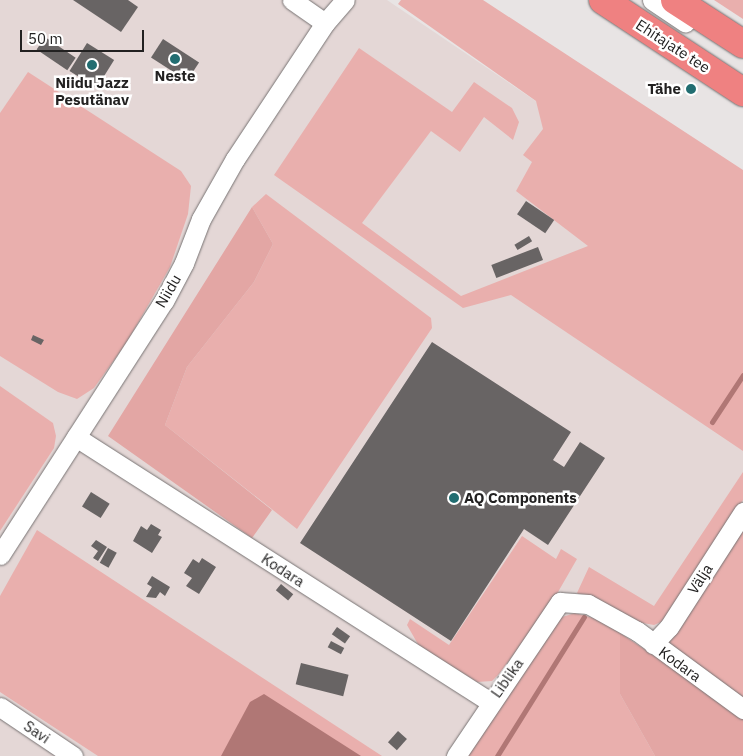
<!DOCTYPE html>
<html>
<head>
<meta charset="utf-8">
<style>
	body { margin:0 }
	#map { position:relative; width:743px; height:756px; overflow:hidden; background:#e8e4e4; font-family:"IBM Plex Sans",sans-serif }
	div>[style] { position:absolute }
	.built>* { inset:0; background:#e4d7d6 }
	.green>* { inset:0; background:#e9afad }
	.forest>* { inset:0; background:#e3a6a4 }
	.water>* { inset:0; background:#b07775 }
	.stream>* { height:5px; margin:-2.5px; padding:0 2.5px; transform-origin:2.5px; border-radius:2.5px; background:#b07775 }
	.building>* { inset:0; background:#686464; transform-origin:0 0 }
	.roads { filter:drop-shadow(0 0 1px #777373) drop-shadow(0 0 1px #777373) }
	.minor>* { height:19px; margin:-9.5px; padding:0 9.5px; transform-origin:9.5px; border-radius:9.5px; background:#fff }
	.highway>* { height:28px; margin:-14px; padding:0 14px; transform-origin:14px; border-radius:14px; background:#ef8181 }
	.dots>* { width:14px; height:14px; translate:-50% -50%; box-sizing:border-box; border:2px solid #fff; border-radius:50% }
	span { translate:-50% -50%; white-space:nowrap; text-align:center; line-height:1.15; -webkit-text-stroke:5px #fff; paint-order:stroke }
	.street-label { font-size:15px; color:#222121 }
	.poi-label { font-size:15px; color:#222121; font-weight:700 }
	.right { translate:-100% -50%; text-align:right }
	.left { translate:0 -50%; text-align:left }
	.scale { position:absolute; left:20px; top:30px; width:124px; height:22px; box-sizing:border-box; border:2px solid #222121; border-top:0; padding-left:6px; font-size:15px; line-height:18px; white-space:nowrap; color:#222121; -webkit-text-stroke:4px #fff; paint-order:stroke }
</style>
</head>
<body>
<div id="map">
	<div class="built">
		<i style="clip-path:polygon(0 0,387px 0,743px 242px,743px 756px,0 756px)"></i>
	</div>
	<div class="green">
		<i style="clip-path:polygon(401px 0,483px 0,743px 170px,743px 451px,511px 295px,463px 308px,274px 175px,359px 48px,452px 112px,474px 82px,512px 108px,519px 122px,513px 140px,484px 117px,460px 152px,431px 131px,362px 223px,461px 296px,588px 246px,516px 191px,532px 162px,523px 155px,543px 129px,536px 101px,398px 4px)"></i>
		<i style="clip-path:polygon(714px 0,743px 0,743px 19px)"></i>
		<i style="clip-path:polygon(28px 72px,181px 171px,191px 186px,188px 214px,170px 267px,127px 342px,94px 388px,77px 399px,58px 392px,0 356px,0 113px)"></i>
		<i style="clip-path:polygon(266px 194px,431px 318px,432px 328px,297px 529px,165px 425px,187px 367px,254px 282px,273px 244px,252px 207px)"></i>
		<i style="clip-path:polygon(0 386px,53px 423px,56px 436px,54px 448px,0 531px)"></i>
		<i style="clip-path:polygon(743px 472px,743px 500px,663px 621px,654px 625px,632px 621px,577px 593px,589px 567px,654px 606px)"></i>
		<i style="clip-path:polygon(743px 529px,743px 704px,666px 642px)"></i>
		<i style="clip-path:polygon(37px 530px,382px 756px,98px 756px,0 692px,0 596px)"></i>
		<i style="clip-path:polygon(522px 536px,556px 559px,561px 549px,577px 559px,554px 599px,500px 673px,492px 681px,477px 682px,419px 646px,407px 625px,410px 619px,449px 645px)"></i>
		<i style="clip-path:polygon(575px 613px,600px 620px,620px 633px,620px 694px,655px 756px,468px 756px,559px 618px)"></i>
	</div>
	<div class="forest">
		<i style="clip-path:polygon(252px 207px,273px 244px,254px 282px,187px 367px,165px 425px,272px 510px,252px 538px,108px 436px)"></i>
		<i style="clip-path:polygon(620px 633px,743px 715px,743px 756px,655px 756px,620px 694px)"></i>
	</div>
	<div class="water">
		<i style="clip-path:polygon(264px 694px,361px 756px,221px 756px,250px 702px)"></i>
	</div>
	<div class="stream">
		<i style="left:712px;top:422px;width:56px;rotate:-56.6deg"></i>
		<i style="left:497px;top:756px;width:164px;rotate:-58deg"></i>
	</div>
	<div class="building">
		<i style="clip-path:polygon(73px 0,128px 0,138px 7px,121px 32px)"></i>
		<i style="left:45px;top:37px;width:37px;height:15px;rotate:34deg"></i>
		<i style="left:163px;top:39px;width:43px;height:22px;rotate:33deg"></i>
		<i style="left:87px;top:43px;width:32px;height:33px;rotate:32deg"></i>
		<i style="left:526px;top:201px;width:34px;height:16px;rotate:34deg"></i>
		<i style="left:529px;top:236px;width:6px;height:17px;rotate:59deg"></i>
		<i style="left:538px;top:247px;width:14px;height:50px;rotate:69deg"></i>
		<i style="clip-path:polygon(33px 335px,44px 340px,41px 345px,31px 340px)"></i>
		<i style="clip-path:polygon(432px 342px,571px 432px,553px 460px,564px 467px,580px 442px,605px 458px,548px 545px,524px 529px,451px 641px,300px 543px)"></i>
		<i style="left:91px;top:492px;width:22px;height:17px;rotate:32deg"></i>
		<i style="clip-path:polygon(151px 524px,161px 530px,158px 535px,162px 537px,152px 553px,133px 541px,141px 526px,147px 530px)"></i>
		<i style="clip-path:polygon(96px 540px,107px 547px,98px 561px,93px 558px,98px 551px,91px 546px)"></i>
		<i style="left:108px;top:548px;width:10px;height:17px;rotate:29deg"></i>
		<i style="clip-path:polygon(202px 558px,216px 567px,199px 594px,186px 586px,192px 578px,184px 573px,193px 559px,199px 563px)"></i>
		<i style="clip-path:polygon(152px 576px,170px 587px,165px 596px,160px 592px,156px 598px,146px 597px,152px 587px,147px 584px)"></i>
		<i style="left:281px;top:584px;width:16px;height:8px;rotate:40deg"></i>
		<i style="left:337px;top:627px;width:16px;height:9px;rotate:35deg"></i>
		<i style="left:331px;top:641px;width:15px;height:7px;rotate:28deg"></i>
		<i style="left:301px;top:663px;width:49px;height:22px;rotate:14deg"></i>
		<i style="left:398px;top:731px;width:12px;height:15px;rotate:42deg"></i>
	</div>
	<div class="roads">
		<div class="minor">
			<i style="left:292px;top:0;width:40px;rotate:34.9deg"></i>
			<i style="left:652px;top:0;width:40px;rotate:34deg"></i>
			<i style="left:76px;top:437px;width:492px;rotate:32.6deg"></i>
			<i style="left:0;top:555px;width:302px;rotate:-57.2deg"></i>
			<i style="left:164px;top:301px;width:43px;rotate:-62.2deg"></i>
			<i style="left:184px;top:263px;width:47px;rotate:-68.9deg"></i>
			<i style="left:201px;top:219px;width:69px;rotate:-60.5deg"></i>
			<i style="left:235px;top:159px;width:163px;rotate:-56.5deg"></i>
			<i style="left:325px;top:23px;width:30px;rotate:-49deg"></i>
			<i style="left:653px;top:644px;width:23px;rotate:-47deg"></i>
			<i style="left:669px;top:627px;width:137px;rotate:-57.2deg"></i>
			<i style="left:0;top:707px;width:88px;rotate:33.9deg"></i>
			<i style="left:456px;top:756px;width:186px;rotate:-56deg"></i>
			<i style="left:560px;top:602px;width:28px;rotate:4deg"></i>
			<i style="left:588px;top:604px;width:56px;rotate:28.9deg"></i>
			<i style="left:637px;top:631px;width:132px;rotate:36.3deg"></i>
		</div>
		<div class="highway">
			<i style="left:603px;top:0;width:168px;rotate:33.3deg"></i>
			<i style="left:675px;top:0;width:81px;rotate:32.9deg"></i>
		</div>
	</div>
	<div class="dots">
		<i style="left:175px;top:59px;background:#216d71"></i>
		<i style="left:92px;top:65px;background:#216d71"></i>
		<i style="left:691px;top:89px;background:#216d71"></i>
		<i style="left:454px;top:498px;background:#216d71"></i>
	</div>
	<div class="street-label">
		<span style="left:673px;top:46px;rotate:33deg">Ehitajate tee</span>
		<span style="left:168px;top:291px;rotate:-60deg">Niidu</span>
		<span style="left:283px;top:570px;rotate:33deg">Kodara</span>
		<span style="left:700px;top:579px;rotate:-57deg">Välja</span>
		<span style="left:680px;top:664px;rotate:36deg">Kodara</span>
		<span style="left:507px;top:678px;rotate:-55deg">Liblika</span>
		<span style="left:37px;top:732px;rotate:34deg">Savi</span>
	</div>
	<div class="poi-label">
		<span style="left:175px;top:76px">Neste</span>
		<span style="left:92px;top:91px">Niidu Jazz<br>Pesutänav</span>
		<span class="right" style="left:681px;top:89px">Tähe</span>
		<span class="left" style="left:464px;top:498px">AQ Components</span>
	</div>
	<div class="scale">50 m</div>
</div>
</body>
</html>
